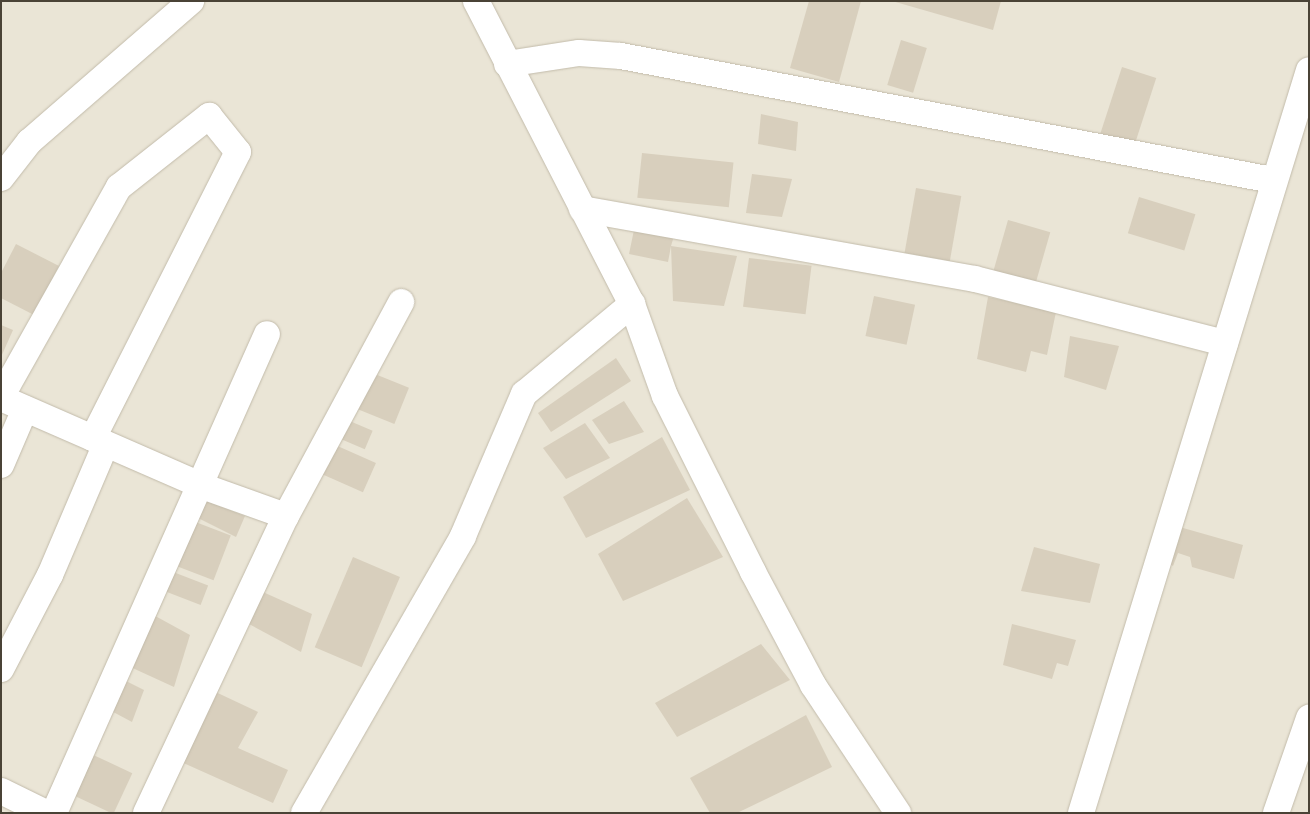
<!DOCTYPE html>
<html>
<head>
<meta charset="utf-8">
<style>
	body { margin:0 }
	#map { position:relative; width:1310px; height:814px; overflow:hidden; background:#f5f2e9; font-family:Raleway,sans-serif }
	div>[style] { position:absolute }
	.residential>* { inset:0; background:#eae5d6; transform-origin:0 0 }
	.building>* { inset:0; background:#d8cfbd; transform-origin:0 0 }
	.roads { filter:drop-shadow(0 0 1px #c2bbaa) drop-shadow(0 0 1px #c2bbaa) }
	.minor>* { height:26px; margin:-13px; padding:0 13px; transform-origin:13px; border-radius:13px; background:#fff }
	span { translate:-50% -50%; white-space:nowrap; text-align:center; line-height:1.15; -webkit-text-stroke:4px #fff; paint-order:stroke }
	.frame { position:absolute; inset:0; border:2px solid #4a4336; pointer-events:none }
</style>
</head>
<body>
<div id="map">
	<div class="residential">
		<i style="left:1px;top:1px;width:1308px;height:812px"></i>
	</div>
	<div class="building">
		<i style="clip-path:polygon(809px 1px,861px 1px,839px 82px,790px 68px)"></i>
		<i style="clip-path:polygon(892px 1px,1001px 1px,993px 30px)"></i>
		<i style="left:901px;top:40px;width:27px;height:47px;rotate:17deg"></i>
		<i style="left:1122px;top:67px;width:36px;height:70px;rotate:18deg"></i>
		<i style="clip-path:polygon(761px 114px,798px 122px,796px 151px,758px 144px)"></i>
		<i style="left:642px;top:153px;width:92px;height:45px;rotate:6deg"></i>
		<i style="clip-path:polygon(752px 174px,792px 179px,782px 217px,746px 213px)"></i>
		<i style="left:916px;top:188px;width:46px;height:66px;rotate:10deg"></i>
		<i style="left:1139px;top:197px;width:59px;height:38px;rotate:17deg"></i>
		<i style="left:1008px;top:220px;width:44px;height:54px;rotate:16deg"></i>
		<i style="clip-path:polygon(634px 230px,674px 236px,671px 246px,737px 256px,724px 306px,673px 301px,671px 246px,668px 262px,629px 254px)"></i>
		<i style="clip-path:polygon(16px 244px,59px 266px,34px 315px,1px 298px,1px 273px)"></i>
		<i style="left:749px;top:258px;width:63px;height:49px;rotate:7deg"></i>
		<i style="left:874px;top:296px;width:42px;height:41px;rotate:12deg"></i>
		<i style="clip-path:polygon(988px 297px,1056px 312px,1047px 355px,1031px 351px,1026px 372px,977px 359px)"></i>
		<i style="clip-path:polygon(1px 325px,13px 330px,1px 357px)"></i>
		<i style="clip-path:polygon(1070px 336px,1119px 346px,1106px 390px,1064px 377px)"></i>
		<i style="clip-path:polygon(616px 358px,631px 381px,551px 432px,538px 413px)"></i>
		<i style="left:370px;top:372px;width:42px;height:39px;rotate:22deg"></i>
		<i style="clip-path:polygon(624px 401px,644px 432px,609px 444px,592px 420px)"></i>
		<i style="left:345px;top:419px;width:30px;height:20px;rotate:23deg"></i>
		<i style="clip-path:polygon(585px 423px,610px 458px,566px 479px,543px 448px)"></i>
		<i style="clip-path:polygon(662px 437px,690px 490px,586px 538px,563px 497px)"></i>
		<i style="left:333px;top:444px;width:47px;height:32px;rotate:24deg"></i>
		<i style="clip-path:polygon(687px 498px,723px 557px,623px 601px,598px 554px)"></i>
		<i style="clip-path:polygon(201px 499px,245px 516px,236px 537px,192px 515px)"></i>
		<i style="left:185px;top:518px;width:49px;height:48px;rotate:21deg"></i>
		<i style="clip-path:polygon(1169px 524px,1243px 545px,1234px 579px,1192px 567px,1190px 557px,1178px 553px,1173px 566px,1160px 556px)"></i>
		<i style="clip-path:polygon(1034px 547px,1100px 564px,1090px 603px,1021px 591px)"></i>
		<i style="left:353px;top:557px;width:51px;height:98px;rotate:23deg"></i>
		<i style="left:168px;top:570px;width:43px;height:21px;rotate:21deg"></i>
		<i style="clip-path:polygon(252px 587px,312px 614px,301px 652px,238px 618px)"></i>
		<i style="clip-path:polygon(148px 612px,190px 635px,174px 687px,126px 665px)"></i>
		<i style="clip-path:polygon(1012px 624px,1076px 640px,1068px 666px,1057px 663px,1052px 679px,1003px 665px)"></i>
		<i style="clip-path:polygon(761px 644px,790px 680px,677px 737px,655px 703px)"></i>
		<i style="clip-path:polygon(120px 678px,144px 690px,132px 722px,102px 706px)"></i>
		<i style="clip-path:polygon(205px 687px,258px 712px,238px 748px,288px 770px,273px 803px,179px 761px)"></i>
		<i style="clip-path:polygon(806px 715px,832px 767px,737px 813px,710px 813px,690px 778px)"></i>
		<i style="left:87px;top:752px;width:50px;height:45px;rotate:25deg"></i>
	</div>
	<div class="roads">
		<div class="minor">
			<i style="left:476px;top:1px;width:341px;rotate:62.8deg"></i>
			<i style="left:632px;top:304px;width:98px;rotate:70.3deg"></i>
			<i style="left:665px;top:396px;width:197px;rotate:63.4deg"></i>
			<i style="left:753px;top:572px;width:128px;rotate:62deg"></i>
			<i style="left:813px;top:685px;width:154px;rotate:56.4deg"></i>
			<i style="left:507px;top:64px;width:73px;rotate:-8.7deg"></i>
			<i style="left:579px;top:53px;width:42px;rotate:4.1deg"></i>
			<i style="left:621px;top:56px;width:663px;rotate:10.78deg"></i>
			<i style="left:1px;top:178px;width:46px;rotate:-52.1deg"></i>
			<i style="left:29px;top:142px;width:215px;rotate:-41deg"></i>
			<i style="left:582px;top:209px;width:399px;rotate:10.1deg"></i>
			<i style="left:975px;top:279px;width:258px;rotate:14.4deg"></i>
			<i style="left:1px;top:397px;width:241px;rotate:-60.7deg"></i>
			<i style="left:119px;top:187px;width:115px;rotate:-38.3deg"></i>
			<i style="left:209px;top:116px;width:46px;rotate:51.1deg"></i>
			<i style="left:238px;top:152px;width:321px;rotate:116.9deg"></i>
			<i style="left:1px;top:398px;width:219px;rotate:23.6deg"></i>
			<i style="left:202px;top:486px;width:89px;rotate:19.7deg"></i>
			<i style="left:1px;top:465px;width:61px;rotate:-66.8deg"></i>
			<i style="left:1px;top:669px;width:106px;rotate:-62.5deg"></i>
			<i style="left:50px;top:575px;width:142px;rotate:-66.9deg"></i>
			<i style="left:1px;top:791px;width:50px;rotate:26.1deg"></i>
			<i style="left:54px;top:813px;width:524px;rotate:-66.03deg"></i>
			<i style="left:146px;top:813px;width:328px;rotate:-64.8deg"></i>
			<i style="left:286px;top:516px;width:243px;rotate:-61.7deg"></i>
			<i style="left:304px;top:813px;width:319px;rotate:-60.1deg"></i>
			<i style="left:463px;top:536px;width:155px;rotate:-66.8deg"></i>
			<i style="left:524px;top:394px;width:141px;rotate:-39.8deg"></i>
			<i style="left:1081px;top:813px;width:777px;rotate:-72.94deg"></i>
			<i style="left:1276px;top:813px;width:101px;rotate:-70.8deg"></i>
		</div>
	</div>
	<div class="frame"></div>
</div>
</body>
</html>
